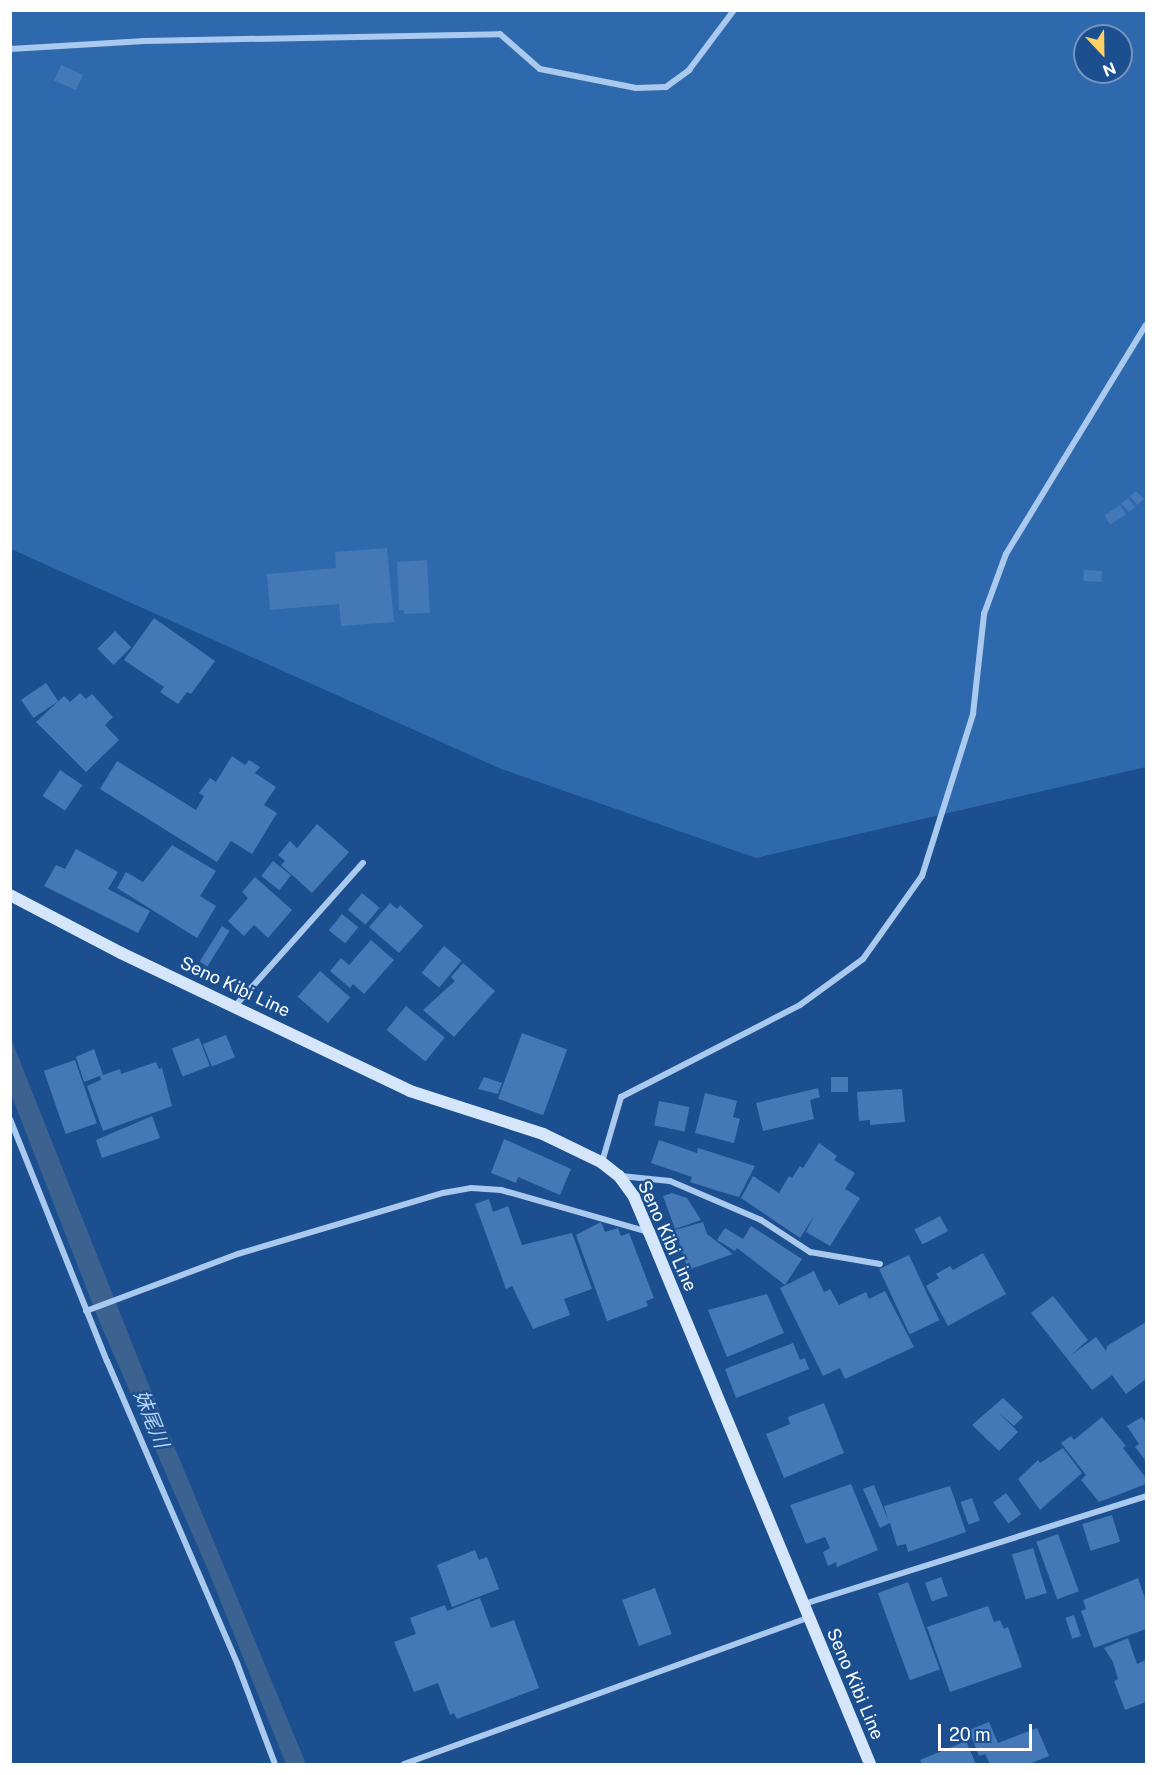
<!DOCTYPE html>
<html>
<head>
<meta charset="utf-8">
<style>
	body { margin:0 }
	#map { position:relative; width:1157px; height:1775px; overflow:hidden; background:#1b4f8f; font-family:"Public Sans","Noto Sans JP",sans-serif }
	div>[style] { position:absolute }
	.green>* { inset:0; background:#2e69ad }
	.water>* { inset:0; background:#3c6290 }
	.building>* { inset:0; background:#4478b7; transform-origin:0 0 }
	.street>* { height:6px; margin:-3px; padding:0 3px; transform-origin:3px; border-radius:3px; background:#a9c9ee }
	.secondary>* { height:12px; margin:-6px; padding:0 6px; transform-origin:6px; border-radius:6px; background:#d6e6fa }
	span { translate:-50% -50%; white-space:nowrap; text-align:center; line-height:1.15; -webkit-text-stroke:4.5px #1b4f8f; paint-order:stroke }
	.street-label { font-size:18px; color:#fff }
	.water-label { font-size:20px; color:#b5d3f5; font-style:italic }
	.frame { position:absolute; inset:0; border:12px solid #fff; pointer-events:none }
	.north { position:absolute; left:1073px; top:24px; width:60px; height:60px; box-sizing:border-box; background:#1b4f8f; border:2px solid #7695bc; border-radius:50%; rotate:158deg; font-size:16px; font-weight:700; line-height:24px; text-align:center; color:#fff }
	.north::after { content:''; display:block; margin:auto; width:21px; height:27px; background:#ffd166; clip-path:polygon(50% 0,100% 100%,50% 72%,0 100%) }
	.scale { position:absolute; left:938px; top:1724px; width:94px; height:27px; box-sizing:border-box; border:3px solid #fff; border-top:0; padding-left:8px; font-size:18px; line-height:21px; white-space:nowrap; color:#fff; -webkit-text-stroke:4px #1b4f8f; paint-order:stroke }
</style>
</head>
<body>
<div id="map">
	<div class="green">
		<i style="clip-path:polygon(evenodd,11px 11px,1146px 11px,1146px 767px,756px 858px,499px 768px,11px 549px,11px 11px,1085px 36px,1121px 36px,1121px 72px,1085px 72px,1085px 36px)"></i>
	</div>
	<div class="water">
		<i style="clip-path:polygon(10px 1036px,141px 1366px,306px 1764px,286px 1764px,208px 1570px,100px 1323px,11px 1094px)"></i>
	</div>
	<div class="building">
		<i style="left:61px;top:65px;width:24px;height:17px;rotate:24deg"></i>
		<i style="clip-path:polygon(1136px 491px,1144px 499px,1137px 505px,1130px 496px)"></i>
		<i style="clip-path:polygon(1128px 498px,1135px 507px,1129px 512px,1121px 503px)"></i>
		<i style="left:1120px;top:505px;width:11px;height:19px;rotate:56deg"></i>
		<i style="clip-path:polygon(387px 548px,394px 622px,341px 626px,339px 604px,270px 610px,267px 574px,336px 568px,335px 552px)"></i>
		<i style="clip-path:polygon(427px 560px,430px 613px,404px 614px,404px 610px,399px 610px,397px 562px)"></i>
		<i style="left:1084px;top:570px;width:18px;height:11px;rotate:3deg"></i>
		<i style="clip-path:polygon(154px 618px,215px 661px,191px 694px,187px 692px,178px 704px,160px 692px,164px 687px,124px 660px)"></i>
		<i style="left:115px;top:631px;width:23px;height:25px;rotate:45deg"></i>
		<i style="left:46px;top:683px;width:22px;height:30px;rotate:56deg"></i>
		<i style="clip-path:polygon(80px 693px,86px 699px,92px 694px,113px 717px,105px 725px,119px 740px,86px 772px,36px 722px,64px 696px,70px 702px)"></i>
		<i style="clip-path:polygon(232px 756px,245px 765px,249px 760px,260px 767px,255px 773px,276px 787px,264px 805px,277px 813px,252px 854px,231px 841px,217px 862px,100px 789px,117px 761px,196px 810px,204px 796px,199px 793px,210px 778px,216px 782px)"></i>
		<i style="left:60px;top:770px;width:27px;height:31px;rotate:34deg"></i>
		<i style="clip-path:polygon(317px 824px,349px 852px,312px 893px,281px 865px,285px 861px,278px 855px,290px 841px,297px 848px)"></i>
		<i style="clip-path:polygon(172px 845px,216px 871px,200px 896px,216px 906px,197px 938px,117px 888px,126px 872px,143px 882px)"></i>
		<i style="clip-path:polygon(76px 849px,118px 872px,108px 889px,150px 911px,138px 933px,44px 886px,56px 865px,65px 869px)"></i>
		<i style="left:273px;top:861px;width:23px;height:19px;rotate:38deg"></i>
		<i style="clip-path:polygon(255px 877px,292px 910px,268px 938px,254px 925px,244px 936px,228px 921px,248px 898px,242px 892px)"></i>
		<i style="left:362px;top:893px;width:23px;height:22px;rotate:40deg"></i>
		<i style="clip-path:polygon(390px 903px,397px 909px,400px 905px,423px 926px,399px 953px,369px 927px)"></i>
		<i style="left:342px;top:914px;width:21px;height:21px;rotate:39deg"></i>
		<i style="left:222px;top:926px;width:9px;height:42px;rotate:32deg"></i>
		<i style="clip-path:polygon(371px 940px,394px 960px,364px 994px,353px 984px,350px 988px,330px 971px,341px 958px,349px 965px)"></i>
		<i style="left:444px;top:946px;width:23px;height:35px;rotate:40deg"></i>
		<i style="clip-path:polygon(463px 963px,495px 991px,454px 1037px,423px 1010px,455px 981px,451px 977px)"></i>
		<i style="left:320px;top:971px;width:40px;height:34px;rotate:41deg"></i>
		<i style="left:406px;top:1006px;width:50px;height:31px;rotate:39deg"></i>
		<i style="left:522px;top:1033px;width:48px;height:70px;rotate:20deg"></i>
		<i style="left:226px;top:1035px;width:24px;height:25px;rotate:68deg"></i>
		<i style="left:199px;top:1038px;width:30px;height:29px;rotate:69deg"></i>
		<i style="clip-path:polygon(94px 1049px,103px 1075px,120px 1069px,121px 1074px,156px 1062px,159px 1069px,162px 1068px,172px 1106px,103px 1131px,87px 1086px,101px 1080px,100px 1076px,84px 1082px,76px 1057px)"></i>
		<i style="left:75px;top:1060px;width:67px;height:33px;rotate:71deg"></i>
		<i style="clip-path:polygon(484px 1077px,502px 1083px,498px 1094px,478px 1089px)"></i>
		<i style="left:848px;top:1077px;width:15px;height:17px;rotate:90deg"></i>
		<i style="clip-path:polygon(818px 1088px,820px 1097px,810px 1100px,814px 1119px,763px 1131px,756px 1103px)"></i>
		<i style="clip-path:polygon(902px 1089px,905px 1122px,870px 1125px,870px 1120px,859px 1121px,857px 1092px)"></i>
		<i style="clip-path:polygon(705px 1093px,737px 1101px,733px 1117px,740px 1119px,734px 1143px,695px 1133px)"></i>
		<i style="left:659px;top:1101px;width:31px;height:25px;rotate:11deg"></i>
		<i style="clip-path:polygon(152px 1116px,160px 1138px,102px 1158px,96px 1140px)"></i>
		<i style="clip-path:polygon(504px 1139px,571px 1169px,560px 1195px,518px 1177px,516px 1183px,491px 1173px)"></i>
		<i style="clip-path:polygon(659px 1140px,697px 1153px,698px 1148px,755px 1166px,739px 1197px,718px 1191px,690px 1182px,692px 1177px,651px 1163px)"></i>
		<i style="clip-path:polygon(819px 1143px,837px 1156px,834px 1160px,855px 1173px,845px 1189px,860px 1198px,830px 1246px,806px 1232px,814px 1216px,800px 1238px,741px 1198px,753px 1176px,779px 1193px,789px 1176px,792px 1178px,800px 1166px,803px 1168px)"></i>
		<i style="clip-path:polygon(672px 1193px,687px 1198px,701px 1220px,675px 1229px,663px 1196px)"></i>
		<i style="clip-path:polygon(489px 1199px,493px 1212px,508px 1206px,522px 1245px,572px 1233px,592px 1289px,564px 1299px,570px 1315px,533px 1329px,512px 1286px,506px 1289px,475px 1204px)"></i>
		<i style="left:940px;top:1216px;width:17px;height:29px;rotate:62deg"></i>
		<i style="clip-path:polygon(601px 1222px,605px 1232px,618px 1228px,621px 1236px,629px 1233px,654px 1298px,646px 1301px,648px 1306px,607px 1321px,576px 1235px)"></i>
		<i style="clip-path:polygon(703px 1222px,707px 1234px,733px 1254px,688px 1270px,675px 1230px)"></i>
		<i style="clip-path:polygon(751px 1226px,802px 1259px,785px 1285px,737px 1248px,735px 1251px,717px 1240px,725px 1228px,743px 1239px)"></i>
		<i style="clip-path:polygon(983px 1253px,1006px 1294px,948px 1326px,926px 1286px,939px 1278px,936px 1274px,950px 1266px,953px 1270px)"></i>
		<i style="left:909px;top:1255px;width:72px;height:33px;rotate:65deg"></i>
		<i style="clip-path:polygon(814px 1271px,824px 1292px,830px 1289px,839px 1305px,866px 1292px,869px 1299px,885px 1291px,914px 1347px,845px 1379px,840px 1368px,823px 1376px,780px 1288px)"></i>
		<i style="clip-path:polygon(767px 1294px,784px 1333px,727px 1357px,708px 1310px)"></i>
		<i style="clip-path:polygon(1053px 1296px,1088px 1340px,1070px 1356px,1096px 1337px,1106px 1351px,1107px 1346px,1146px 1322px,1146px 1379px,1126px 1394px,1112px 1375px,1092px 1390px,1031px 1313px)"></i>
		<i style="clip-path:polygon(793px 1343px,800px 1360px,805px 1358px,809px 1369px,736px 1398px,725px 1369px)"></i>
		<i style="clip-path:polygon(1003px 1398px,1023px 1417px,1014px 1426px,998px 1412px,1018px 1432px,999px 1451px,972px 1425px)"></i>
		<i style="clip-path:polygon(824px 1403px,844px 1453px,784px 1478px,766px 1434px,790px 1424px,788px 1417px)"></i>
		<i style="clip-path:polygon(1102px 1417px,1126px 1446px,1123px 1448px,1146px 1478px,1146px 1484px,1099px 1502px,1081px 1480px,1086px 1475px,1061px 1443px,1071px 1436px,1074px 1440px)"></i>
		<i style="clip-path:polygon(1142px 1417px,1146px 1424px,1146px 1461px,1135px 1447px,1139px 1444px,1127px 1426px)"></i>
		<i style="clip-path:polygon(1063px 1448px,1082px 1473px,1040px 1510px,1018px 1479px,1038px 1460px,1040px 1463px)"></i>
		<i style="clip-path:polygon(851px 1484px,878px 1550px,837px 1567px,836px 1562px,828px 1566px,823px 1552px,830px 1548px,825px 1537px,806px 1544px,790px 1505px)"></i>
		<i style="clip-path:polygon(874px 1485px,888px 1520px,884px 1506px,950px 1486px,966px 1532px,908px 1552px,906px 1544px,897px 1546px,890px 1523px,880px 1528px,863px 1489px)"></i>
		<i style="left:1006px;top:1493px;width:26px;height:16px;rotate:54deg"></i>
		<i style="left:972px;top:1498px;width:24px;height:12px;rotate:71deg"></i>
		<i style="left:1112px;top:1515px;width:28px;height:31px;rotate:73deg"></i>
		<i style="left:1058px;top:1534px;width:61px;height:23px;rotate:70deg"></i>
		<i style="left:1033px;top:1548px;width:47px;height:22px;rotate:73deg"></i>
		<i style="clip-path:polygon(475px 1550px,479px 1560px,487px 1557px,499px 1589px,452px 1607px,437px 1565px)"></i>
		<i style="left:941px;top:1577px;width:20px;height:17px;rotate:70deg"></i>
		<i style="clip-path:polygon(1138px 1578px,1146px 1601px,1146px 1629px,1094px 1648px,1081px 1611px,1086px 1609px,1083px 1600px)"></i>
		<i style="left:908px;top:1582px;width:93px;height:32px;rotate:70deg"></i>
		<i style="left:655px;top:1588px;width:49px;height:35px;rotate:70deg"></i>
		<i style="clip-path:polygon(480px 1598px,491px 1628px,514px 1620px,539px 1688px,457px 1719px,454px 1713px,450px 1715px,438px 1683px,414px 1692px,394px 1642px,416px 1634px,410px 1618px,445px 1605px,447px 1611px)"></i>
		<i style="clip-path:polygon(988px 1606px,994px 1622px,1000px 1620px,1004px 1629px,1008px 1627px,1022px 1667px,950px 1692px,927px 1627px)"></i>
		<i style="left:1074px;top:1615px;width:22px;height:9px;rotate:72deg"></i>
		<i style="clip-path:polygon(1128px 1638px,1137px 1664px,1146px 1660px,1146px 1702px,1125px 1710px,1114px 1681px,1118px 1679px,1113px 1662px,1104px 1648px)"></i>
		<i style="clip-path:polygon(989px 1722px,998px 1743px,1037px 1728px,1049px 1756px,1029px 1764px,990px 1764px,985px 1754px,979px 1756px,969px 1730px)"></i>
		<i style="clip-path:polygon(966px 1741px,976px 1764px,922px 1764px,920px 1760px)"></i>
	</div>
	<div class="street">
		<i style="left:10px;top:49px;width:135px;rotate:-3.4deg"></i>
		<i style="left:145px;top:41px;width:355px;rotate:-1.1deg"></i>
		<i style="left:500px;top:34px;width:53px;rotate:41.2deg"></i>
		<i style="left:540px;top:69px;width:98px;rotate:11.2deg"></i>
		<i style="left:636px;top:88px;width:30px;rotate:-2deg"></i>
		<i style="left:666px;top:87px;width:29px;rotate:-36deg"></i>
		<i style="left:689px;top:70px;width:75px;rotate:-53.1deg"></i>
		<i style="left:235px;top:1006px;width:192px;rotate:-48.2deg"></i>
		<i style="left:10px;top:1119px;width:261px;rotate:68.2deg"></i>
		<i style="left:107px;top:1361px;width:329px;rotate:66.7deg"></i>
		<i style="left:237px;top:1663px;width:108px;rotate:69.4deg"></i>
		<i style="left:602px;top:1162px;width:68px;rotate:-73.7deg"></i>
		<i style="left:621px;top:1097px;width:201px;rotate:-27.2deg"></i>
		<i style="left:800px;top:1005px;width:78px;rotate:-36.1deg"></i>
		<i style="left:863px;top:959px;width:102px;rotate:-54.6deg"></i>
		<i style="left:922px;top:876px;width:170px;rotate:-72.5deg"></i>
		<i style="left:973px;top:714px;width:101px;rotate:-83.7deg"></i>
		<i style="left:984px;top:614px;width:64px;rotate:-69.9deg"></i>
		<i style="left:1006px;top:554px;width:268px;rotate:-58.6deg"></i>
		<i style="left:621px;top:1176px;width:49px;rotate:5.8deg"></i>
		<i style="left:670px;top:1181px;width:99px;rotate:23.2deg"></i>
		<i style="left:761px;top:1220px;width:59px;rotate:33.1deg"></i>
		<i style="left:810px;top:1252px;width:71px;rotate:9.7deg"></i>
		<i style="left:86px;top:1311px;width:162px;rotate:-20.6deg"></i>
		<i style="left:238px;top:1254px;width:214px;rotate:-16.6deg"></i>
		<i style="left:443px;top:1193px;width:28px;rotate:-10deg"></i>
		<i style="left:471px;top:1188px;width:30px;rotate:4deg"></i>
		<i style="left:501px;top:1190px;width:153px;rotate:15.9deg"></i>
		<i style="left:804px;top:1604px;width:359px;rotate:-17.5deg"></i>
		<i style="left:404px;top:1764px;width:429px;rotate:-19.9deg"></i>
	</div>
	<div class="secondary">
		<i style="left:10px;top:895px;width:125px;rotate:27.6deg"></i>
		<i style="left:121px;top:953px;width:320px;rotate:25.5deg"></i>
		<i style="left:410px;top:1091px;width:140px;rotate:17.9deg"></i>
		<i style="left:543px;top:1134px;width:64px;rotate:25.8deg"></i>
		<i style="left:601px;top:1162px;width:23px;rotate:38deg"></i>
		<i style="left:619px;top:1176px;width:26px;rotate:54deg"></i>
		<i style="left:634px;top:1197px;width:38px;rotate:67deg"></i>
		<i style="left:649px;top:1232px;width:576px;rotate:67.44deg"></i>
	</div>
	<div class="street-label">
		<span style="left:235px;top:987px;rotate:25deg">Seno Kibi Line</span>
		<span style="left:667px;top:1236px;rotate:66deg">Seno Kibi Line</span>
		<span style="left:855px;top:1684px;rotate:67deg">Seno Kibi Line</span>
	</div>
	<div class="water-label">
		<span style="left:151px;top:1419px;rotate:68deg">妹尾川</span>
	</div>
	<div class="frame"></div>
	<div class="north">N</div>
	<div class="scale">20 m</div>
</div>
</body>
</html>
